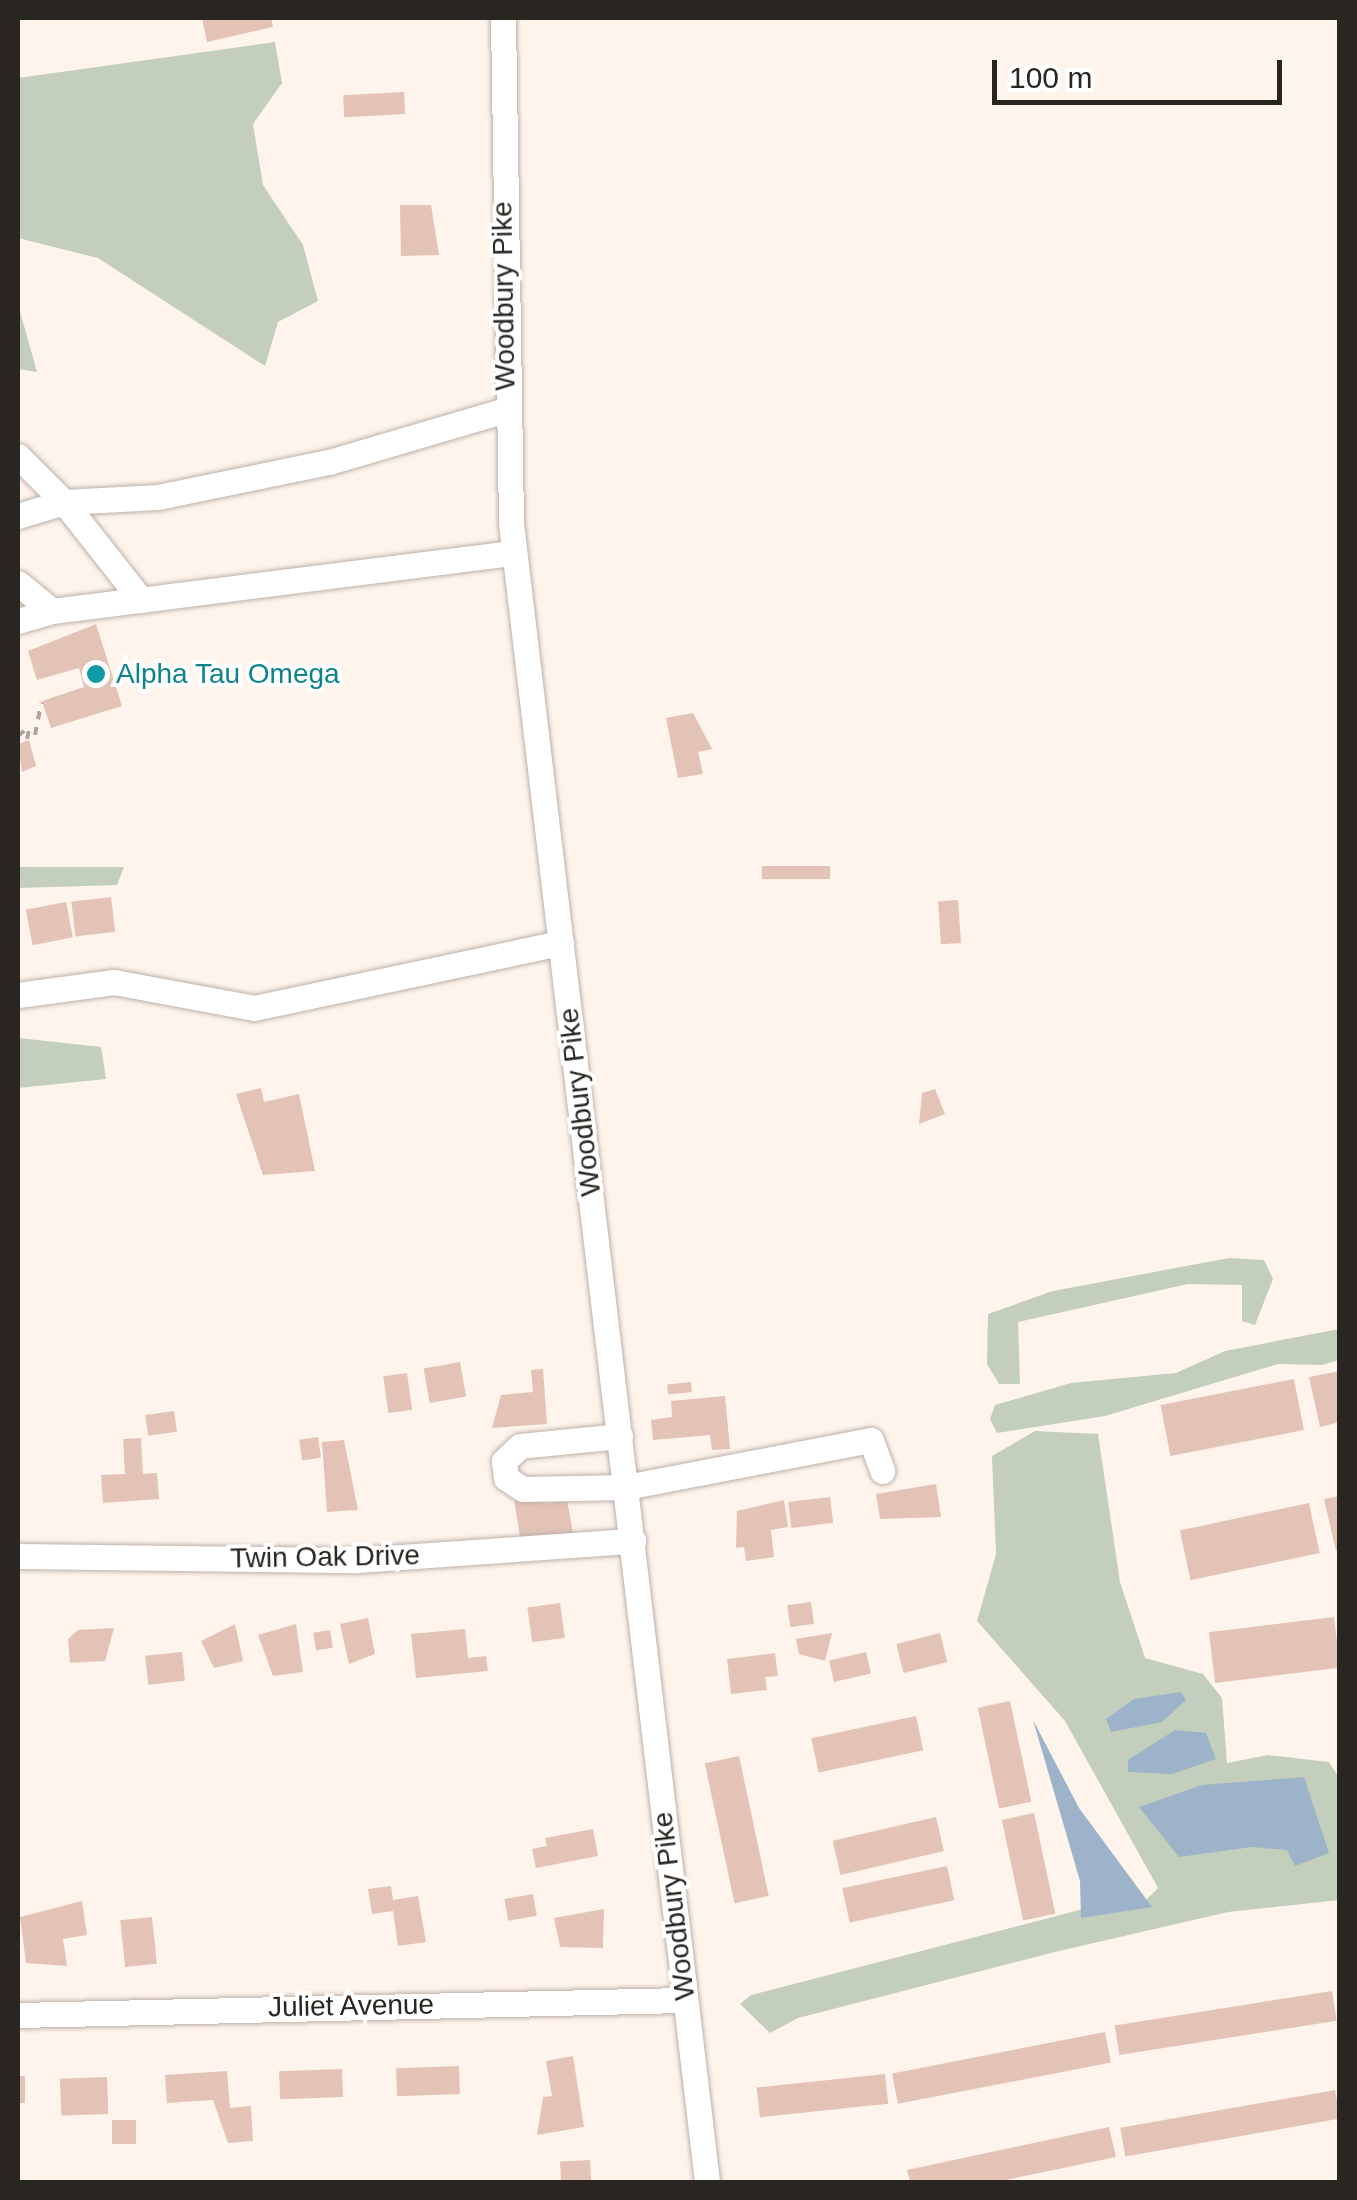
<!DOCTYPE html>
<html>
<head>
<meta charset="utf-8">
<style>
	body { margin:0 }
	#map { position:relative; width:1357px; height:2200px; overflow:hidden; background:#fef4ec; font-family:Arial,sans-serif }
	div>[style] { position:absolute }
	.green>* { inset:0; background:#c3cebc }
	.water>* { inset:0; background:#9db3ca }
	.building>* { inset:0; background:#e3c3b6; transform-origin:0 0 }
	.path>* { height:4px; margin-top:-2px; transform-origin:0; background:repeating-linear-gradient(90deg,#aca49e 0 8px,transparent 0 16px) }
	.roads { filter:drop-shadow(0 0 2px #bdb0a8) drop-shadow(0 0 2px #bdb0a8) }
	.minor>* { height:25px; margin:-12.5px; padding:0 12.5px; transform-origin:12.5px; border-radius:12.5px; background:#fff }
	.dots>* { width:28px; height:28px; translate:-50% -50%; box-sizing:border-box; border:5px solid #fff; border-radius:50% }
	span { translate:-50% -50%; white-space:nowrap; text-align:center; line-height:1.15; -webkit-text-stroke:8px #fff; paint-order:stroke }
	.street-label { font-size:28px; color:#292521 }
	.culture-label { font-size:28px; color:#0d838f }
	.left { translate:0 -50%; text-align:left }
	.frame { position:absolute; inset:0; border:20px solid #292521; pointer-events:none }
	.scale { position:absolute; left:992px; top:60px; width:290px; height:45px; box-sizing:border-box; border:5px solid #292521; border-top:0; padding-left:12px; font-size:30px; line-height:35px; white-space:nowrap; color:#292521; -webkit-text-stroke:8px #fff; paint-order:stroke }
</style>
</head>
<body>
<div id="map">
	<div class="green">
		<i style="clip-path:polygon(275px 42px,282px 83px,253px 124px,263px 185px,303px 245px,318px 301px,278px 322px,265px 366px,98px 258px,18px 238px,18px 78px)"></i>
		<i style="clip-path:polygon(18px 304px,37px 372px,18px 369px)"></i>
		<i style="clip-path:polygon(18px 867px,124px 867px,117px 885px,18px 888px)"></i>
		<i style="clip-path:polygon(19px 1038px,101px 1047px,106px 1079px,18px 1088px)"></i>
		<i style="clip-path:polygon(1229px 1258px,1264px 1260px,1273px 1279px,1255px 1325px,1242px 1321px,1242px 1285px,1188px 1284px,1018px 1322px,1020px 1384px,999px 1384px,987px 1364px,988px 1314px,1053px 1291px)"></i>
		<i style="clip-path:polygon(1339px 1329px,1339px 1360px,1322px 1365px,1278px 1364px,1105px 1416px,997px 1433px,990px 1419px,995px 1405px,1071px 1383px,1176px 1373px,1225px 1351px)"></i>
		<i style="clip-path:polygon(1035px 1431px,1098px 1434px,1120px 1582px,1145px 1658px,1203px 1674px,1222px 1698px,1227px 1763px,1268px 1755px,1329px 1762px,1339px 1778px,1339px 1900px,1228px 1912px,1059px 1951px,798px 2018px,770px 2033px,740px 2004px,751px 1995px,1095px 1906px,1143px 1903px,1158px 1888px,1065px 1721px,977px 1621px,996px 1554px,992px 1456px)"></i>
	</div>
	<div class="water">
		<i style="clip-path:polygon(1181px 1692px,1186px 1700px,1162px 1722px,1111px 1732px,1106px 1719px,1134px 1699px)"></i>
		<i style="clip-path:polygon(1033px 1720px,1079px 1808px,1152px 1907px,1081px 1918px,1080px 1881px)"></i>
		<i style="clip-path:polygon(1175px 1730px,1206px 1733px,1216px 1759px,1172px 1774px,1128px 1772px,1128px 1760px)"></i>
		<i style="clip-path:polygon(1304px 1777px,1329px 1853px,1295px 1866px,1287px 1850px,1252px 1847px,1179px 1857px,1139px 1807px,1202px 1785px)"></i>
	</div>
	<div class="building">
		<i style="clip-path:polygon(202px 18px,271px 18px,273px 27px,207px 42px)"></i>
		<i style="left:404px;top:92px;width:22px;height:61px;rotate:87deg"></i>
		<i style="clip-path:polygon(400px 205px,431px 205px,439px 255px,401px 256px)"></i>
		<i style="clip-path:polygon(96px 624px,122px 706px,51px 728px,42px 701px,84px 687px,79px 668px,37px 680px,28px 651px)"></i>
		<i style="clip-path:polygon(693px 713px,712px 749px,698px 752px,703px 774px,678px 778px,666px 718px)"></i>
		<i style="clip-path:polygon(29px 740px,36px 766px,22px 772px,18px 744px)"></i>
		<i style="left:830px;top:866px;width:13px;height:68px;rotate:90deg"></i>
		<i style="left:111px;top:897px;width:35px;height:40px;rotate:83deg"></i>
		<i style="left:958px;top:900px;width:43px;height:20px;rotate:86deg"></i>
		<i style="left:66px;top:902px;width:36px;height:41px;rotate:79deg"></i>
		<i style="clip-path:polygon(261px 1088px,264px 1102px,299px 1094px,315px 1171px,263px 1175px,236px 1094px)"></i>
		<i style="clip-path:polygon(935px 1089px,945px 1114px,919px 1124px,922px 1093px)"></i>
		<i style="left:460px;top:1362px;width:35px;height:37px;rotate:80deg"></i>
		<i style="clip-path:polygon(543px 1369px,547px 1424px,492px 1428px,501px 1395px,533px 1392px,531px 1370px)"></i>
		<i style="clip-path:polygon(1340px 1371px,1340px 1422px,1320px 1427px,1309px 1377px)"></i>
		<i style="left:407px;top:1373px;width:37px;height:24px;rotate:82deg"></i>
		<i style="left:1294px;top:1379px;width:52px;height:136px;rotate:79deg"></i>
		<i style="left:691px;top:1382px;width:10px;height:24px;rotate:84deg"></i>
		<i style="clip-path:polygon(725px 1396px,730px 1449px,712px 1450px,710px 1435px,653px 1440px,651px 1420px,672px 1417px,671px 1401px)"></i>
		<i style="left:174px;top:1411px;width:21px;height:29px;rotate:82deg"></i>
		<i style="left:318px;top:1437px;width:21px;height:19px;rotate:82deg"></i>
		<i style="clip-path:polygon(141px 1438px,143px 1474px,157px 1473px,159px 1499px,103px 1503px,101px 1475px,125px 1474px,123px 1439px)"></i>
		<i style="clip-path:polygon(344px 1440px,358px 1510px,327px 1512px,322px 1442px)"></i>
		<i style="clip-path:polygon(936px 1484px,941px 1517px,880px 1519px,876px 1494px)"></i>
		<i style="clip-path:polygon(543px 1495px,545px 1504px,567px 1500px,573px 1533px,521px 1542px,514px 1500px)"></i>
		<i style="clip-path:polygon(1340px 1496px,1340px 1550px,1336px 1551px,1324px 1499px)"></i>
		<i style="left:830px;top:1497px;width:26px;height:42px;rotate:83deg"></i>
		<i style="clip-path:polygon(784px 1500px,788px 1527px,771px 1530px,774px 1557px,746px 1561px,744px 1547px,736px 1548px,737px 1511px)"></i>
		<i style="left:1309px;top:1503px;width:51px;height:132px;rotate:78deg"></i>
		<i style="left:811px;top:1602px;width:22px;height:24px;rotate:82deg"></i>
		<i style="left:560px;top:1603px;width:35px;height:33px;rotate:82deg"></i>
		<i style="left:1334px;top:1617px;width:51px;height:126px;rotate:83deg"></i>
		<i style="clip-path:polygon(368px 1618px,375px 1654px,349px 1664px,340px 1624px)"></i>
		<i style="clip-path:polygon(235px 1624px,243px 1661px,214px 1668px,201px 1641px)"></i>
		<i style="clip-path:polygon(296px 1624px,303px 1672px,273px 1676px,258px 1635px)"></i>
		<i style="clip-path:polygon(114px 1628px,105px 1661px,70px 1663px,68px 1639px,78px 1630px)"></i>
		<i style="clip-path:polygon(465px 1629px,468px 1658px,486px 1656px,488px 1671px,416px 1678px,411px 1634px)"></i>
		<i style="left:330px;top:1630px;width:18px;height:17px;rotate:81deg"></i>
		<i style="clip-path:polygon(832px 1633px,825px 1661px,799px 1654px,796px 1639px)"></i>
		<i style="left:940px;top:1633px;width:30px;height:45px;rotate:76deg"></i>
		<i style="left:182px;top:1652px;width:29px;height:37px;rotate:84deg"></i>
		<i style="left:866px;top:1652px;width:22px;height:38px;rotate:77deg"></i>
		<i style="clip-path:polygon(775px 1653px,778px 1676px,765px 1677px,767px 1690px,731px 1694px,727px 1659px)"></i>
		<i style="left:1010px;top:1701px;width:103px;height:33px;rotate:78deg"></i>
		<i style="left:916px;top:1716px;width:35px;height:107px;rotate:78deg"></i>
		<i style="left:739px;top:1756px;width:143px;height:35px;rotate:78deg"></i>
		<i style="left:1034px;top:1813px;width:103px;height:33px;rotate:78deg"></i>
		<i style="left:936px;top:1817px;width:35px;height:106px;rotate:77deg"></i>
		<i style="clip-path:polygon(593px 1829px,598px 1856px,536px 1868px,532px 1849px,547px 1846px,545px 1838px)"></i>
		<i style="left:947px;top:1866px;width:35px;height:107px;rotate:78deg"></i>
		<i style="clip-path:polygon(391px 1886px,393px 1900px,418px 1896px,426px 1942px,398px 1946px,393px 1911px,372px 1914px,368px 1889px)"></i>
		<i style="left:533px;top:1894px;width:22px;height:29px;rotate:80deg"></i>
		<i style="clip-path:polygon(82px 1901px,87px 1935px,63px 1939px,67px 1966px,26px 1963px,20px 1917px)"></i>
		<i style="clip-path:polygon(604px 1909px,603px 1948px,560px 1947px,554px 1918px)"></i>
		<i style="left:152px;top:1917px;width:47px;height:32px;rotate:84deg"></i>
		<i style="left:1332px;top:1991px;width:30px;height:220px;rotate:81deg"></i>
		<i style="left:1105px;top:2032px;width:31px;height:217px;rotate:79deg"></i>
		<i style="clip-path:polygon(573px 2056px,584px 2127px,537px 2135px,543px 2097px,552px 2096px,546px 2061px)"></i>
		<i style="left:459px;top:2066px;width:28px;height:63px;rotate:88deg"></i>
		<i style="left:342px;top:2069px;width:28px;height:63px;rotate:88deg"></i>
		<i style="clip-path:polygon(227px 2071px,230px 2108px,251px 2106px,253px 2141px,228px 2143px,213px 2100px,167px 2103px,165px 2075px)"></i>
		<i style="left:885px;top:2074px;width:30px;height:129px;rotate:84deg"></i>
		<i style="left:18px;top:2076px;width:7px;height:27px"></i>
		<i style="left:107px;top:2077px;width:37px;height:47px;rotate:88deg"></i>
		<i style="left:1335px;top:2090px;width:29px;height:218px;rotate:80deg"></i>
		<i style="left:112px;top:2120px;width:24px;height:24px"></i>
		<i style="clip-path:polygon(1109px 2127px,1116px 2157px,996px 2182px,910px 2182px,907px 2170px)"></i>
		<i style="left:590px;top:2160px;width:22px;height:30px;rotate:87deg"></i>
	</div>
	<div class="path">
		<i style="left:35px;top:735px;width:33px;rotate:-79deg"></i>
		<i style="left:18px;top:736px;width:16px;rotate:-40deg"></i>
		<i style="left:27px;top:739px;width:13px;rotate:-77deg"></i>
	</div>
	<div class="roads">
		<div class="minor">
			<i style="left:503px;top:18px;width:505px;rotate:89.09deg"></i>
			<i style="left:511px;top:523px;width:1671px;rotate:83.26deg"></i>
			<i style="left:18px;top:456px;width:65px;rotate:45deg"></i>
			<i style="left:64px;top:502px;width:94px;rotate:-3deg"></i>
			<i style="left:158px;top:497px;width:175px;rotate:-11.6deg"></i>
			<i style="left:329px;top:462px;width:184px;rotate:-16.4deg"></i>
			<i style="left:18px;top:516px;width:48px;rotate:-16.9deg"></i>
			<i style="left:64px;top:502px;width:125px;rotate:51.8deg"></i>
			<i style="left:18px;top:583px;width:44px;rotate:39.5deg"></i>
			<i style="left:52px;top:611px;width:466px;rotate:-7.2deg"></i>
			<i style="left:18px;top:621px;width:35px;rotate:-16deg"></i>
			<i style="left:18px;top:995px;width:97px;rotate:-7.7deg"></i>
			<i style="left:114px;top:982px;width:142px;rotate:10.5deg"></i>
			<i style="left:254px;top:1008px;width:314px;rotate:-12deg"></i>
			<i style="left:620px;top:1436px;width:100px;rotate:174.3deg"></i>
			<i style="left:520px;top:1446px;width:22px;rotate:137deg"></i>
			<i style="left:504px;top:1461px;width:17px;rotate:83deg"></i>
			<i style="left:506px;top:1478px;width:20px;rotate:33deg"></i>
			<i style="left:523px;top:1489px;width:103px;rotate:-1.1deg"></i>
			<i style="left:626px;top:1487px;width:249px;rotate:-10.9deg"></i>
			<i style="left:871px;top:1440px;width:33px;rotate:70deg"></i>
			<i style="left:18px;top:1556px;width:340px;rotate:0.7deg"></i>
			<i style="left:358px;top:1560px;width:276px;rotate:-4deg"></i>
			<i style="left:18px;top:2015px;width:667px;rotate:-1.29deg"></i>
		</div>
	</div>
	<div class="dots">
		<i style="left:96px;top:674px;background:#0f9aa8"></i>
	</div>
	<div class="street-label">
		<span style="left:504px;top:296px;rotate:-91deg">Woodbury Pike</span>
		<span style="left:580px;top:1102px;rotate:-97deg">Woodbury Pike</span>
		<span style="left:325px;top:1557px;rotate:-1deg">Twin Oak Drive</span>
		<span style="left:674px;top:1906px;rotate:-97deg">Woodbury Pike</span>
		<span style="left:351px;top:2006px;rotate:-1deg">Juliet Avenue</span>
	</div>
	<div class="culture-label">
		<span class="left" style="left:116px;top:674px">Alpha Tau Omega</span>
	</div>
	<div class="frame"></div>
	<div class="scale">100 m</div>
</div>
</body>
</html>
